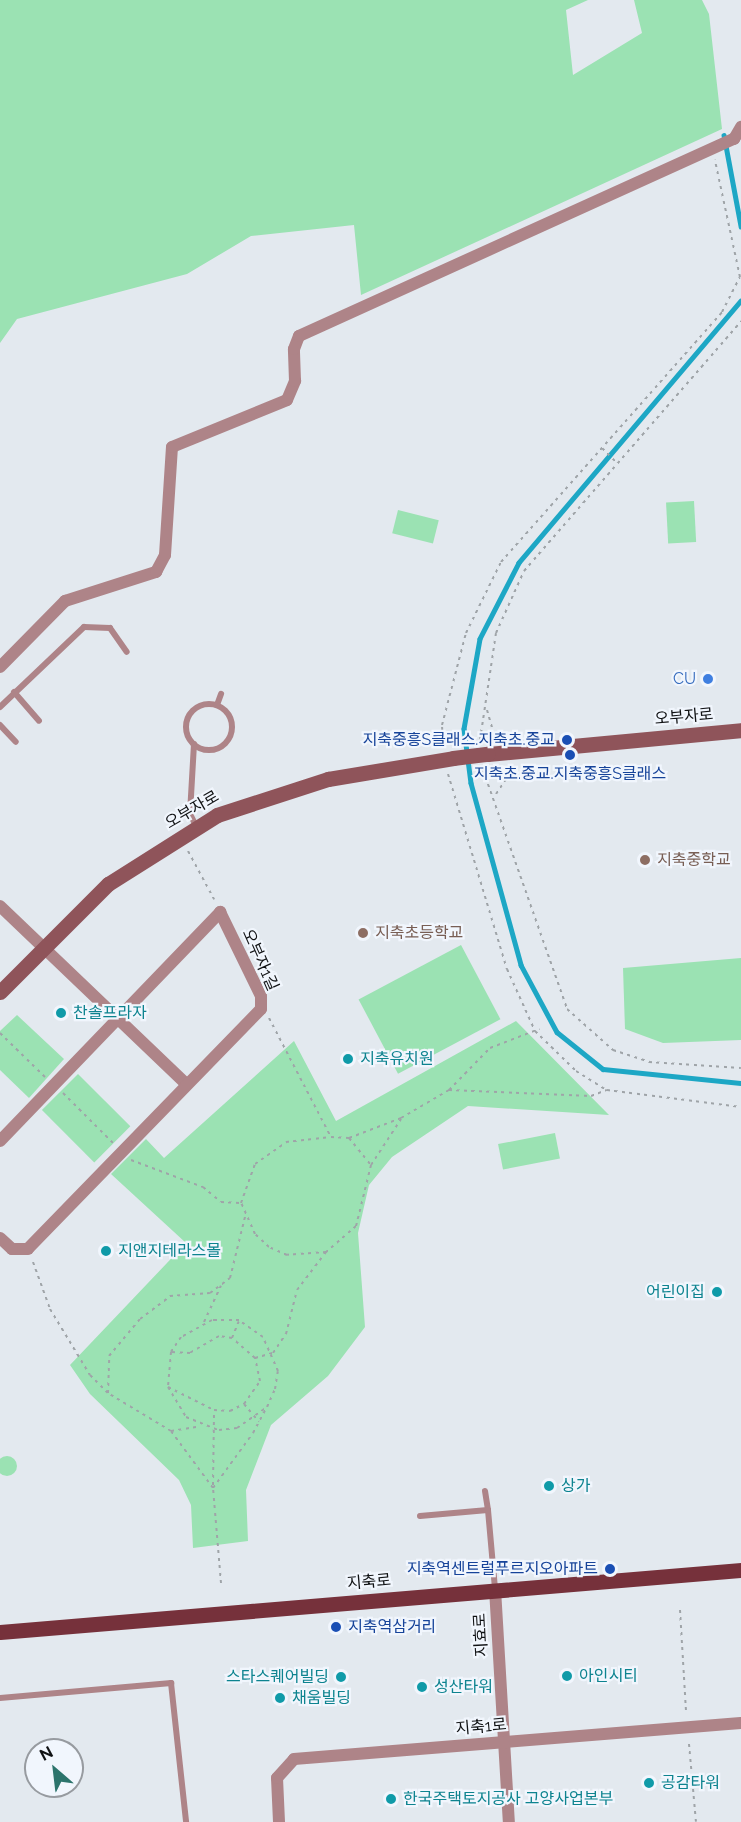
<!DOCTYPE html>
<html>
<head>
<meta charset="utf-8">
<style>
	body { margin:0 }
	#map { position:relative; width:741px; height:1822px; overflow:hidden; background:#e3e9ef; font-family:Raleway,"Noto Sans KR",sans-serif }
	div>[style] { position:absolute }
	.green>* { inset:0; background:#9be2b3; transform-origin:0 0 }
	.round { border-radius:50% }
	.stream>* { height:4.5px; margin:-2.25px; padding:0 2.25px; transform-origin:2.25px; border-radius:2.25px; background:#1da7c5 }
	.path>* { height:2px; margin-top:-1px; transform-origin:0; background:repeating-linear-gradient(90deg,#9fa4a8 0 3px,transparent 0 7.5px) }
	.lane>* { height:6px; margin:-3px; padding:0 3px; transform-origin:3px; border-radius:3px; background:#ae8488 }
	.lane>.ring { margin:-3px; padding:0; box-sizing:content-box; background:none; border:6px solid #ae8488; border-radius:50% }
	.street>* { height:12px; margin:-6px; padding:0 6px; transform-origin:6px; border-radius:6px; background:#ae8488 }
	.secondary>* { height:15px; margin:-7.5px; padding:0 7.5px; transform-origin:7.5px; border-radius:7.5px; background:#8f545a }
	.primary>* { height:15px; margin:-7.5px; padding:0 7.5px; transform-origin:7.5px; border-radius:7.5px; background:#76313b }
	.secondary-bridge>* { height:15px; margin:-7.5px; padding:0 7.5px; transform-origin:7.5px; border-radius:7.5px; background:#8f545a }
	.dots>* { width:16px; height:16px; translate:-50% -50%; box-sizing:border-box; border:3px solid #f1f6fd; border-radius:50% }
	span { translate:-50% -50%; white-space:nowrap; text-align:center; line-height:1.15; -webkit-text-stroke:4.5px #f1f6fd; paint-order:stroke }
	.shop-label { font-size:16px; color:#366cbe }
	.right { translate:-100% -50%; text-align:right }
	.street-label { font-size:16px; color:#101214 }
	.transit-label { font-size:16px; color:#164399 }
	.left { translate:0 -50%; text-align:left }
	.education-label { font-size:16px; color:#785e54 }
	.culture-label { font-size:16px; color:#0d838f }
	.north { position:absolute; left:24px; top:1738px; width:60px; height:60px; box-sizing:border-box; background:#f1f6fd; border:2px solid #979ba0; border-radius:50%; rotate:332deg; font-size:16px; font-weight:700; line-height:24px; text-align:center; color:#101214 }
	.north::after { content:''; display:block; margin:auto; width:21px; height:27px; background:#2c746c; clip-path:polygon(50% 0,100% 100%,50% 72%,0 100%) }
</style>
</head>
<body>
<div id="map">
	<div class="green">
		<i style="clip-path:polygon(0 0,588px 0,566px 10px,573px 75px,642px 33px,634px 0,702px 0,709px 14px,722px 129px,361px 295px,354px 225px,251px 236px,187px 274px,17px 319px,0 343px)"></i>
		<i style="left:694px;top:501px;width:41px;height:28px;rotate:87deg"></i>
		<i style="left:398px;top:510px;width:42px;height:24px;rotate:14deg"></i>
		<i style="left:461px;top:945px;width:84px;height:116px;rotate:62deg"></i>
		<i style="clip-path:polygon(741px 958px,741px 1040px,663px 1043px,625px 1029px,623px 968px)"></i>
		<i style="clip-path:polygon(17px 1015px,64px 1059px,29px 1098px,0 1070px,0 1031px)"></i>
		<i style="clip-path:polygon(516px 1021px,609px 1115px,468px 1106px,392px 1157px,369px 1185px,358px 1233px,365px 1327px,328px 1376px,271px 1425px,246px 1490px,248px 1541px,193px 1548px,191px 1505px,179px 1480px,90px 1394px,70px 1365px,186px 1243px,111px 1174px,146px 1139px,164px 1158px,294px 1041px,336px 1121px)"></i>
		<i style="left:78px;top:1074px;width:74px;height:51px;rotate:45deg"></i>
		<i style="left:555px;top:1133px;width:26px;height:58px;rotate:79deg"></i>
		<i class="round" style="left:-3px;top:1456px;width:20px;height:20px"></i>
	</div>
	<div class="stream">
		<i style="left:724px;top:135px;width:93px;rotate:79.4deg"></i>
		<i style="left:741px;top:301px;width:343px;rotate:130.3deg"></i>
		<i style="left:519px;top:563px;width:85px;rotate:117.2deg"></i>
		<i style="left:480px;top:639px;width:91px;rotate:100.1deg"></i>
		<i style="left:464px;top:729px;width:54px;rotate:82.6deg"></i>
		<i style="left:471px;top:783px;width:189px;rotate:74.6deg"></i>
		<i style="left:521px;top:965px;width:76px;rotate:61.8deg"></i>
		<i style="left:557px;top:1032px;width:59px;rotate:38.8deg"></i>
		<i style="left:603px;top:1069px;width:139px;rotate:5.8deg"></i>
	</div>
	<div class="path">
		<i style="left:602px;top:448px;width:21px;rotate:45deg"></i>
		<i style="left:487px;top:710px;width:29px;rotate:74deg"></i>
		<i style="left:480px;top:740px;width:108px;rotate:-81.5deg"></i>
		<i style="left:496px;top:633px;width:68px;rotate:-65.7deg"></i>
		<i style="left:524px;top:571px;width:331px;rotate:-49deg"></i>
		<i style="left:443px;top:745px;width:20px;rotate:-93deg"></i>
		<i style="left:442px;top:725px;width:95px;rotate:-75.4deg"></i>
		<i style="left:466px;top:633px;width:79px;rotate:-63.8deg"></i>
		<i style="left:501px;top:562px;width:334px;rotate:-48.5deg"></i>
		<i style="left:722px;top:312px;width:39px;rotate:-63deg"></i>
		<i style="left:740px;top:277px;width:120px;rotate:-102.1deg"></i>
		<i style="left:483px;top:770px;width:253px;rotate:70.6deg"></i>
		<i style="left:567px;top:1009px;width:62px;rotate:41.7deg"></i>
		<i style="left:613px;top:1050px;width:38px;rotate:18deg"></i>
		<i style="left:649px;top:1062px;width:92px;rotate:3.7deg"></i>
		<i style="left:448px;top:774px;width:204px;rotate:73.2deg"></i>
		<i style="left:507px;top:969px;width:68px;rotate:65.7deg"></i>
		<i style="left:535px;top:1031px;width:57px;rotate:44.3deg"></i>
		<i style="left:576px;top:1071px;width:36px;rotate:32deg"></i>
		<i style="left:607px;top:1090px;width:135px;rotate:7.2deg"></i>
		<i style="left:496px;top:794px;width:32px;rotate:-56deg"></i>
		<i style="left:188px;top:851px;width:55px;rotate:61.6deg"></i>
		<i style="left:269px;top:1018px;width:134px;rotate:62.5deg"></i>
		<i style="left:0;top:1033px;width:63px;rotate:44.4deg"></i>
		<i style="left:449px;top:1090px;width:142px;rotate:2.4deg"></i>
		<i style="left:591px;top:1096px;width:17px;rotate:-21deg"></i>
		<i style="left:63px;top:1093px;width:72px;rotate:45deg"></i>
		<i style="left:331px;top:1137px;width:18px;rotate:3deg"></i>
		<i style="left:349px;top:1138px;width:35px;rotate:51deg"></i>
		<i style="left:371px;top:1165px;width:63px;rotate:103.8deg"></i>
		<i style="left:356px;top:1226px;width:40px;rotate:139deg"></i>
		<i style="left:326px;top:1252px;width:39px;rotate:176deg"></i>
		<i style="left:287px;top:1255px;width:20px;rotate:-156deg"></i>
		<i style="left:269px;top:1247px;width:19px;rotate:-137deg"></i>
		<i style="left:255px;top:1234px;width:34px;rotate:-114deg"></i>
		<i style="left:241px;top:1203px;width:41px;rotate:-70.3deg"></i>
		<i style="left:255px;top:1164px;width:38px;rotate:-35deg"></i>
		<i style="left:286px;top:1142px;width:45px;rotate:-6.3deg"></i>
		<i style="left:349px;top:1138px;width:56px;rotate:-21deg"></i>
		<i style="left:401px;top:1118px;width:56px;rotate:-30.3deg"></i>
		<i style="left:449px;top:1090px;width:59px;rotate:-45.7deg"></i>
		<i style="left:490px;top:1048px;width:53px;rotate:-21.2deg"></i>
		<i style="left:131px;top:1160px;width:77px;rotate:20.6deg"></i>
		<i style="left:203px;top:1187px;width:23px;rotate:40deg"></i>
		<i style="left:221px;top:1202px;width:19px;rotate:3deg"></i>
		<i style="left:371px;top:1165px;width:55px;rotate:-56.9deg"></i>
		<i style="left:33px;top:1262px;width:50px;rotate:70.1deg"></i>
		<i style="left:50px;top:1309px;width:77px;rotate:58.8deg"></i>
		<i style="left:90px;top:1375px;width:25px;rotate:45deg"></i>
		<i style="left:204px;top:1322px;width:40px;rotate:-65deg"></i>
		<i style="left:232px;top:1338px;width:18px;rotate:-68deg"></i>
		<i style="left:255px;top:1358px;width:19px;rotate:-16deg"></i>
		<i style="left:273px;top:1353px;width:23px;rotate:-56deg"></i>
		<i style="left:286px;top:1334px;width:45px;rotate:-76deg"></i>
		<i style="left:297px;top:1290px;width:48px;rotate:-52.7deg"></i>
		<i style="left:168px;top:1387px;width:51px;rotate:26.6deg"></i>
		<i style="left:214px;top:1410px;width:16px;rotate:4deg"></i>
		<i style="left:230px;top:1411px;width:16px;rotate:-27deg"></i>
		<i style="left:244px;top:1404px;width:28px;rotate:-55deg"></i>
		<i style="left:260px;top:1381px;width:24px;rotate:-102deg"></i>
		<i style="left:255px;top:1358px;width:30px;rotate:-139deg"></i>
		<i style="left:232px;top:1338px;width:13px;rotate:-171deg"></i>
		<i style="left:219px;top:1336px;width:34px;rotate:150deg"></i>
		<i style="left:190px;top:1353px;width:19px;rotate:-177deg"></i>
		<i style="left:244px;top:1404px;width:23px;rotate:50deg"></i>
		<i style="left:171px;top:1431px;width:30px;rotate:-9deg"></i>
		<i style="left:213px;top:1485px;width:75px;rotate:-89.2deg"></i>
		<i style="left:213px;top:1488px;width:68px;rotate:-54deg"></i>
		<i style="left:253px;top:1433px;width:30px;rotate:-62deg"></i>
		<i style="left:267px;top:1407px;width:20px;rotate:-66deg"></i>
		<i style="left:275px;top:1389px;width:18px;rotate:-81deg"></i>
		<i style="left:278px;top:1371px;width:37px;rotate:-114deg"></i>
		<i style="left:263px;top:1337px;width:29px;rotate:-145deg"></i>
		<i style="left:239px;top:1320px;width:27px;rotate:180deg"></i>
		<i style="left:212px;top:1320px;width:35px;rotate:151deg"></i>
		<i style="left:181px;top:1337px;width:18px;rotate:124deg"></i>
		<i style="left:171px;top:1352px;width:35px;rotate:95deg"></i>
		<i style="left:168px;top:1387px;width:35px;rotate:59deg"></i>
		<i style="left:186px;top:1417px;width:35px;rotate:22deg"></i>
		<i style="left:219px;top:1430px;width:18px;rotate:-6deg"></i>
		<i style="left:237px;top:1428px;width:37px;rotate:-35deg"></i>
		<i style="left:221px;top:1583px;width:95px;rotate:-94.8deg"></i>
		<i style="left:213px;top:1488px;width:71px;rotate:-126.4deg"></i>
		<i style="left:171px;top:1431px;width:74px;rotate:-148.9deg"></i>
		<i style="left:108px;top:1393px;width:37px;rotate:-88deg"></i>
		<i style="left:109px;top:1356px;width:48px;rotate:-50deg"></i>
		<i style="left:140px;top:1319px;width:38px;rotate:-37deg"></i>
		<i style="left:170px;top:1296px;width:40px;rotate:-4.3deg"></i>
		<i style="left:210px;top:1293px;width:25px;rotate:-37deg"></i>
		<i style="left:230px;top:1278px;width:63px;rotate:-76.2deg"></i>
		<i style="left:680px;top:1610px;width:101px;rotate:86.6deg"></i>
		<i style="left:689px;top:1744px;width:78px;rotate:84.9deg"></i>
	</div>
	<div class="lane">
		<i style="left:14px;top:692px;width:38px;rotate:49deg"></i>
		<i class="ring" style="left:186px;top:704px;width:40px;height:40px"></i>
		<i style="left:217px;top:705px;width:12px;rotate:-70deg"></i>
		<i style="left:0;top:707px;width:116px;rotate:-43.6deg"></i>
		<i style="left:84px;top:627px;width:26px;rotate:2deg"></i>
		<i style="left:110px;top:628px;width:29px;rotate:55deg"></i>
		<i style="left:0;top:725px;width:23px;rotate:47deg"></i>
		<i style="left:194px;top:744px;width:70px;rotate:93.3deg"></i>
		<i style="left:190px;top:814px;width:13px;rotate:63deg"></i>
		<i style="left:485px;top:1491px;width:19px;rotate:81deg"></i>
		<i style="left:420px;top:1516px;width:68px;rotate:-5deg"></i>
		<i style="left:488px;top:1510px;width:79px;rotate:84.9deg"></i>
		<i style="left:0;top:1698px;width:172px;rotate:-5deg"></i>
		<i style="left:171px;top:1683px;width:140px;rotate:83.8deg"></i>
	</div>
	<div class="street">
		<i style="left:0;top:667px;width:93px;rotate:-45.4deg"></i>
		<i style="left:65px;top:601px;width:96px;rotate:-17.7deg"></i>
		<i style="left:156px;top:572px;width:19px;rotate:-62deg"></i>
		<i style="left:165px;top:555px;width:108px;rotate:-86.3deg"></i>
		<i style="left:172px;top:447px;width:124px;rotate:-22.2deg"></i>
		<i style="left:287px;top:400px;width:21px;rotate:-67deg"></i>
		<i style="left:295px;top:381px;width:32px;rotate:-92deg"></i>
		<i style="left:294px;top:349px;width:14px;rotate:-69deg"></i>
		<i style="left:299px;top:336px;width:478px;rotate:-24.4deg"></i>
		<i style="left:734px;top:139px;width:14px;rotate:-60deg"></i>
		<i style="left:0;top:906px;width:257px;rotate:43.7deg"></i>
		<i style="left:0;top:1141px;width:318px;rotate:-46.1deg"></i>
		<i style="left:220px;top:912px;width:93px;rotate:64deg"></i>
		<i style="left:261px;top:996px;width:13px;rotate:90deg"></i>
		<i style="left:261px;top:1009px;width:334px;rotate:134.2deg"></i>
		<i style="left:28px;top:1249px;width:16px;rotate:180deg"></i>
		<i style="left:12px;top:1249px;width:16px;rotate:-137deg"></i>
		<i style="left:495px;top:1589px;width:233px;rotate:86.6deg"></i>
		<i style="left:279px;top:1822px;width:44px;rotate:-92.6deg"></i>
		<i style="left:277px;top:1778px;width:25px;rotate:-48deg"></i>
		<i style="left:294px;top:1759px;width:448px;rotate:-4.6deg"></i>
	</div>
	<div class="secondary">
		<i style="left:488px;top:754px;width:254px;rotate:-5.4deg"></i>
		<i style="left:0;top:992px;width:153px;rotate:-45deg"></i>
		<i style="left:108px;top:884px;width:129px;rotate:-32.3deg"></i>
		<i style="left:217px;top:815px;width:117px;rotate:-18deg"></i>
		<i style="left:328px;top:779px;width:127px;rotate:-9.5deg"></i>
	</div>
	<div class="primary">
		<i style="left:0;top:1632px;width:744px;rotate:-4.78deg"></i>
	</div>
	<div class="secondary-bridge">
		<i style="left:453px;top:758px;width:35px;rotate:-7deg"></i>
	</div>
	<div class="dots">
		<i style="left:708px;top:679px;background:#3f7fe0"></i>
		<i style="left:567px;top:740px;background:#1a4fb4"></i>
		<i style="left:570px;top:755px;background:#1a4fb4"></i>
		<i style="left:645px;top:860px;background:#8d6e63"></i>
		<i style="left:363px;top:933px;background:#8d6e63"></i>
		<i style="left:61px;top:1013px;background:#0f9aa8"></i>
		<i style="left:348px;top:1059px;background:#0f9aa8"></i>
		<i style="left:106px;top:1251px;background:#0f9aa8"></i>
		<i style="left:717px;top:1292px;background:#0f9aa8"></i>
		<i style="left:549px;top:1486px;background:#0f9aa8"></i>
		<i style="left:610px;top:1569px;background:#1a4fb4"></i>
		<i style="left:336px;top:1627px;background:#1a4fb4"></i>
		<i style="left:567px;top:1676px;background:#0f9aa8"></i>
		<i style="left:341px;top:1677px;background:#0f9aa8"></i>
		<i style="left:422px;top:1687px;background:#0f9aa8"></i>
		<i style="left:280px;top:1698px;background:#0f9aa8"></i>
		<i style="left:649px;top:1783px;background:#0f9aa8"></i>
		<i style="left:391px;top:1799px;background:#0f9aa8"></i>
	</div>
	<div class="shop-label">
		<span class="right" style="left:696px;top:679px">CU</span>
	</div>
	<div class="street-label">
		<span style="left:684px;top:717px;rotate:-5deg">오부자로</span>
		<span style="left:192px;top:810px;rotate:-30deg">오부자로</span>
		<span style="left:260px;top:960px;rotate:66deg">오부자1길</span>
		<span style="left:369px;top:1582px;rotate:-5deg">지축로</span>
		<span style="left:481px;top:1635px;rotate:-93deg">지효로</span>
		<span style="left:481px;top:1727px;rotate:-5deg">지축1로</span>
	</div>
	<div class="transit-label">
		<span class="right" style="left:555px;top:740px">지축중흥S클래스.지축초.중교</span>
		<span style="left:570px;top:774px">지축초.중교.지축중흥S클래스</span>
		<span class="right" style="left:598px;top:1569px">지축역센트럴푸르지오아파트</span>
		<span class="left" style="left:348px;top:1627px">지축역삼거리</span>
	</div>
	<div class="education-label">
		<span class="left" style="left:657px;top:860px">지축중학교</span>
		<span class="left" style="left:375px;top:933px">지축초등학교</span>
	</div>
	<div class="culture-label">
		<span class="left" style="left:73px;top:1013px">찬솔프라자</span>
		<span class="left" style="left:360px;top:1059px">지축유치원</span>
		<span class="left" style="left:118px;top:1251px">지앤지테라스몰</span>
		<span class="right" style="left:705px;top:1292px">어린이집</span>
		<span class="left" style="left:561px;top:1486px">상가</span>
		<span class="left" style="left:579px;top:1676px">아인시티</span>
		<span class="right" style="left:329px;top:1677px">스타스퀘어빌딩</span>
		<span class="left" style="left:434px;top:1687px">성산타워</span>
		<span class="left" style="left:292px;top:1698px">채움빌딩</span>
		<span class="left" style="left:661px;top:1783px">공감타워</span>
		<span class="left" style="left:403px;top:1799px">한국주택토지공사 고양사업본부</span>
	</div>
	<div class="north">N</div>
</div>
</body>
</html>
